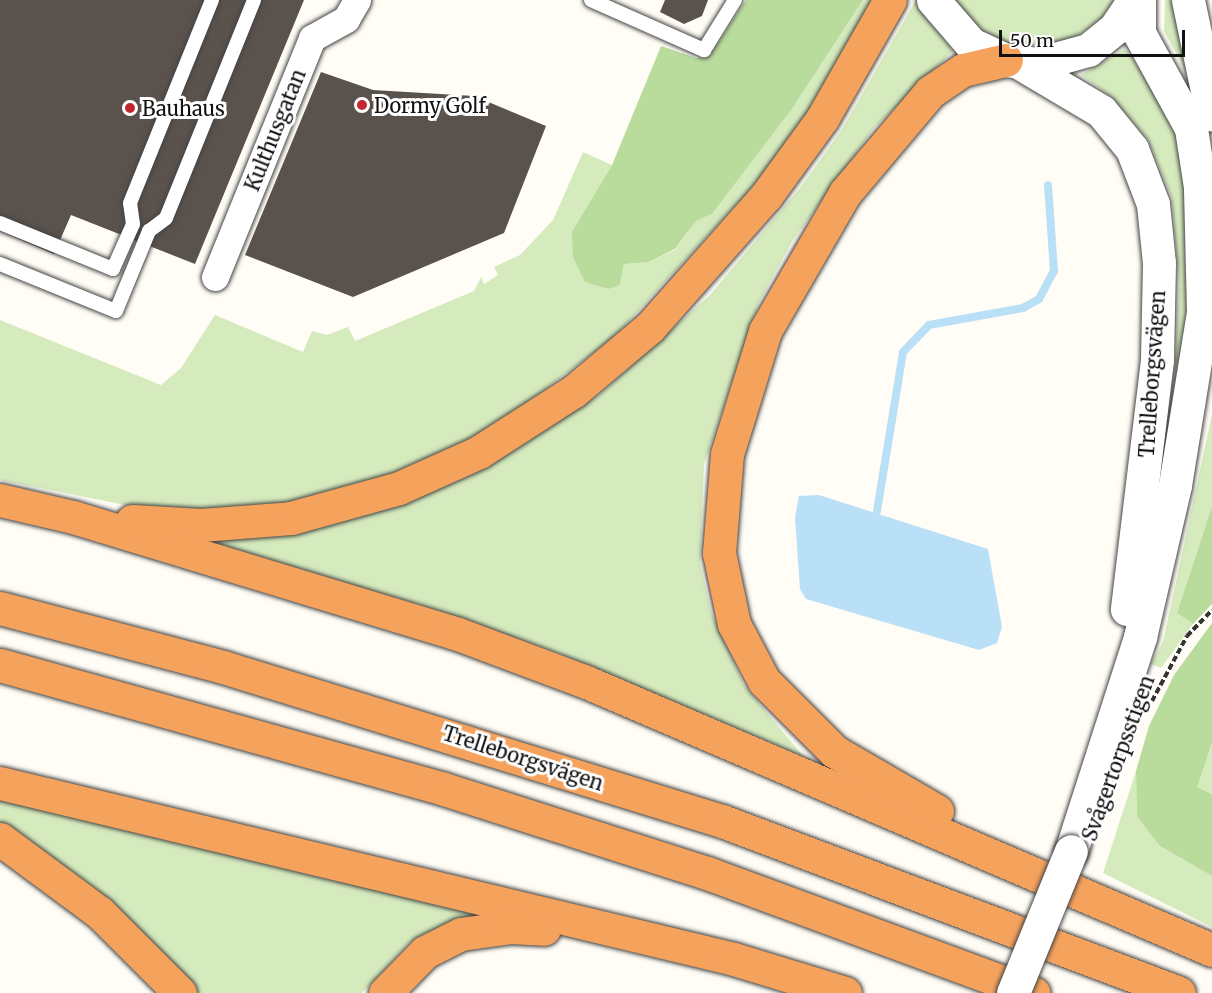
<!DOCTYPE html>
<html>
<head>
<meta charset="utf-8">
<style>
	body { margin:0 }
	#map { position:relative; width:1212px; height:993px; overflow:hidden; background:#fffdf5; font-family:Merriweather,serif }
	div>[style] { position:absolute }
	.green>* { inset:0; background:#d5ebbd }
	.forest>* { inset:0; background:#b9dc9c }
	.water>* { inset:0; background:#b9e0f7 }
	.stream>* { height:8px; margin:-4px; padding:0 4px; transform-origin:4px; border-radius:4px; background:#b9e0f7 }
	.building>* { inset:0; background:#5a524d }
	.path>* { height:4px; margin-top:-2px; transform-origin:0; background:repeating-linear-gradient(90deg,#333 0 6px,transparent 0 9px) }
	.roads { filter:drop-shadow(0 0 2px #444) drop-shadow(0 0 2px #444) }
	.service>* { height:14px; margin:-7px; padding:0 7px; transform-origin:7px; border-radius:7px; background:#fff }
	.minor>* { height:27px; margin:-13.5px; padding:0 13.5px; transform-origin:13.5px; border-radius:13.5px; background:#fff }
	.tertiary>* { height:33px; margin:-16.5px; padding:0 16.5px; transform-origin:16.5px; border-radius:16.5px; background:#fff }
	.motorway>* { height:33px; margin:-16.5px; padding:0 16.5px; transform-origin:16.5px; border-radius:16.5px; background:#f5a25d }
	.bridges { filter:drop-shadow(0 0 2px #444) drop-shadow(0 0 2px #444) }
	.tertiary-bridge>* { height:33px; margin:-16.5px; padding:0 16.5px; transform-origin:16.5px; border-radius:16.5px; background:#fff }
	.dots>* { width:16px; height:16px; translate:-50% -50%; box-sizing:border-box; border:3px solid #fff; border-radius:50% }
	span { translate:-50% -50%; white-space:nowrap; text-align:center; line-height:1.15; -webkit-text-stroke:6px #fff; paint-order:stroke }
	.poi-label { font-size:20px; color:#111 }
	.left { translate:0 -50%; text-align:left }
	.street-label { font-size:20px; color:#111 }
	.scale { position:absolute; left:999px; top:30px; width:186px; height:27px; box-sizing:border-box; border:3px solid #111; border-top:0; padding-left:8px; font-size:18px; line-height:21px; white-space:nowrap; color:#111; -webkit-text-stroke:4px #fff; paint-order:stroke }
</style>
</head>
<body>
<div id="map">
	<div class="green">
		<i style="clip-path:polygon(863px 0,875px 0,833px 75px,767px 171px,614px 337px,484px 435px,397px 478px,271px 508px,150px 510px,0 480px,0 320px,161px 385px,181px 368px,215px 315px,303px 352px,312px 331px,327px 335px,348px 327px,355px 341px,474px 291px,481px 277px,484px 284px,498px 275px,494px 267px,520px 255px,553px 220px,583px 152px,612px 165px,573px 232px,609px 289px,620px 285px,624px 264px,649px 262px,675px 250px,696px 221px,712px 214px,792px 109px)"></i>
		<i style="clip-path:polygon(916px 0,953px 51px,874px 128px,793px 240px,759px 302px,704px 464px,700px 563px,711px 612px,744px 685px,803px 756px,556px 652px,418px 604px,171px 536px,267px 534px,335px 523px,401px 504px,467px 477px,598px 396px,710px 295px,800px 188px,841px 131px)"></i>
		<i style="clip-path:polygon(955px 0,1114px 0,1102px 18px,1075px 37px,1044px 46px,1011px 44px,981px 30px)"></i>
		<i style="clip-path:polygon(1165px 0,1181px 0,1188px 75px,1164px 31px)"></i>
		<i style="clip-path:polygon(1125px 49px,1168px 107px,1187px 167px,1188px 328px,1174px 392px,1179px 284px,1172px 198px,1148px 139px,1112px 97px,1081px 75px)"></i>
		<i style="clip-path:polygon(1212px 414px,1212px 506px,1177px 613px,1193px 624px,1161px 668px,1151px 664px,1163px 642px)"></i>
		<i style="clip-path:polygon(1212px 743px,1212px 794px,1196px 787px)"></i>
		<i style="clip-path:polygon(1136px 771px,1137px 817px,1160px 846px,1212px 876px,1212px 927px,1103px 873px)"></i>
		<i style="clip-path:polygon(0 794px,478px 914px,410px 942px,362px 993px,197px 993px,131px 922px,77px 875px,0 824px)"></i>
	</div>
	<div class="forest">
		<i style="clip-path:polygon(746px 0,863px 0,792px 109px,712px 214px,696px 221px,675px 249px,649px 262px,624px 264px,620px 285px,609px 289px,585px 282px,573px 257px,572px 232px,612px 165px,661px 46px,696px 58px,710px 56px)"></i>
		<i style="clip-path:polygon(1212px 506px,1212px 604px,1193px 624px,1177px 613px)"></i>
		<i style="clip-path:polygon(1212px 623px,1212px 743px,1197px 787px,1212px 794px,1212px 876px,1160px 846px,1137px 817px,1136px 771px,1149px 726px,1174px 675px)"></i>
	</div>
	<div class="water">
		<i style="clip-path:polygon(819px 495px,988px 549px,1002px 627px,997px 643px,979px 650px,806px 599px,800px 589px,795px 517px,799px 496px)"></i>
	</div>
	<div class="stream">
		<i style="left:877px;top:511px;width:161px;rotate:-80.7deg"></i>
		<i style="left:903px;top:352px;width:37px;rotate:-46deg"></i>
		<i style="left:929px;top:325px;width:96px;rotate:-10.3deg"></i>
		<i style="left:1023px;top:308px;width:18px;rotate:-29deg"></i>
		<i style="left:1039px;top:299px;width:32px;rotate:-62deg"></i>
		<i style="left:1054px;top:271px;width:86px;rotate:-94deg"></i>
	</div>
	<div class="building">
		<i style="clip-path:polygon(0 0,304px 0,195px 264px,71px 215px,54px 254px,0 231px)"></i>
		<i style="clip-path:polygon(665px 0,708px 0,702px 16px,684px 24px,660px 12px)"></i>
		<i style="clip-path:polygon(321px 72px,373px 90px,474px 96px,546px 126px,504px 233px,353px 297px,245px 255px)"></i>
	</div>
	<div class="path">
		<i style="left:1152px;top:701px;width:74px;rotate:-61.7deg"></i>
		<i style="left:1187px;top:636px;width:36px;rotate:-46deg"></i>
	</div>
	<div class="roads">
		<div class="service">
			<i style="left:591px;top:0;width:124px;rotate:23.9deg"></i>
			<i style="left:704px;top:50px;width:59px;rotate:-58.2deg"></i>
			<i style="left:0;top:223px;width:122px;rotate:22.2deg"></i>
			<i style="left:113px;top:269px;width:49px;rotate:-66deg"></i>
			<i style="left:133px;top:224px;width:21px;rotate:-98deg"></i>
			<i style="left:130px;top:203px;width:219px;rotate:-68deg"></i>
			<i style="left:0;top:264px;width:125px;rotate:22.1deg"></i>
			<i style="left:116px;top:311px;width:87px;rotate:-67.6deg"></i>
			<i style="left:149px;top:231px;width:21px;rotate:-37deg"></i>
			<i style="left:166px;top:218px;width:235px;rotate:-68deg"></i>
		</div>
		<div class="minor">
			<i style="left:215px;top:277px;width:258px;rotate:-67.9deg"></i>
			<i style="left:312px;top:38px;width:39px;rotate:-29deg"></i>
			<i style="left:346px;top:19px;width:22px;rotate:-60deg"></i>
		</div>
		<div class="tertiary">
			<i style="left:933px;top:0;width:58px;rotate:49.2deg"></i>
			<i style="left:971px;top:44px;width:38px;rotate:25deg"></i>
			<i style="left:1006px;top:60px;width:31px;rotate:7deg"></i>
			<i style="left:1037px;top:64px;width:53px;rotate:-15.4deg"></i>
			<i style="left:1088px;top:50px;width:35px;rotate:-39deg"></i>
			<i style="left:1115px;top:28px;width:34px;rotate:-56deg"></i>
			<i style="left:1188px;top:0;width:117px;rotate:78.2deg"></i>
			<i style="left:1020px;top:63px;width:94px;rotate:30.7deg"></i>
			<i style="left:1101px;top:111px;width:49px;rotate:50.8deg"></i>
			<i style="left:1132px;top:149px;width:59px;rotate:69.1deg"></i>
			<i style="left:1153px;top:204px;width:59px;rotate:84.2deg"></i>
			<i style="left:1159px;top:263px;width:97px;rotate:91.2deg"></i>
			<i style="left:1157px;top:360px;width:251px;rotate:96.9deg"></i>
			<i style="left:1071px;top:851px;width:225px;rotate:-72.1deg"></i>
			<i style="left:1140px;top:637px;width:156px;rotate:-77deg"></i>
			<i style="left:1175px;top:485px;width:175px;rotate:-80.8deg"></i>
			<i style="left:1203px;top:312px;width:125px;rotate:-91.4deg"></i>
			<i style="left:1200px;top:187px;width:60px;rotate:-98.7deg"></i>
			<i style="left:1191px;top:128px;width:108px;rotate:-118.7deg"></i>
			<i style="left:1139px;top:33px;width:33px;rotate:-90deg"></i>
		</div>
		<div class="motorway">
			<i style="left:0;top:500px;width:75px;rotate:13.1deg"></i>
			<i style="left:73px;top:517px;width:402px;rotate:16.9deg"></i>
			<i style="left:458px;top:634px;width:134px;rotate:20.5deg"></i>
			<i style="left:584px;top:681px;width:683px;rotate:23.19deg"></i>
			<i style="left:132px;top:521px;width:69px;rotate:3.3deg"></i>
			<i style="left:201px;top:525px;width:90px;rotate:-4.4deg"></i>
			<i style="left:291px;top:518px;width:112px;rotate:-15.5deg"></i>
			<i style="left:399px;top:488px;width:88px;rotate:-24.2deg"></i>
			<i style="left:479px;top:452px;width:113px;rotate:-32.7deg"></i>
			<i style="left:574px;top:391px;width:99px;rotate:-40.1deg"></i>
			<i style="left:650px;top:327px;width:175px;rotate:-48.5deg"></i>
			<i style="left:766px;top:196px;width:95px;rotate:-54deg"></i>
			<i style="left:822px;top:119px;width:137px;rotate:-60.3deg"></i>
			<i style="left:0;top:608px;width:231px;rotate:14.8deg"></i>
			<i style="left:223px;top:667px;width:522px;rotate:17.15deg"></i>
			<i style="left:722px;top:821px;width:488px;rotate:20.6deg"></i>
			<i style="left:0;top:665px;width:461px;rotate:15.6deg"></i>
			<i style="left:444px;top:789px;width:276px;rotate:17.7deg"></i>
			<i style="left:707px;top:873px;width:348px;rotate:20.2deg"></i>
			<i style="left:0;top:783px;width:755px;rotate:13.48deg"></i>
			<i style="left:734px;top:959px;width:116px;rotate:17deg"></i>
			<i style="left:937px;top:811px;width:119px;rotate:-149.8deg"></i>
			<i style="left:834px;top:751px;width:99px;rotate:-135deg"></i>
			<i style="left:764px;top:681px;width:64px;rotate:-117.8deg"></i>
			<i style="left:734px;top:624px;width:73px;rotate:-101.9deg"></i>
			<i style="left:719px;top:553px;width:99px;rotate:-85.4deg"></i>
			<i style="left:727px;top:454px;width:129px;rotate:-72.8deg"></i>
			<i style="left:765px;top:331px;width:160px;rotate:-59.9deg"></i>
			<i style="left:845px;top:193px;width:132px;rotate:-49.9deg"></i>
			<i style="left:930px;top:92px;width:40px;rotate:-34deg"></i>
			<i style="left:963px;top:70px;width:44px;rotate:-13.1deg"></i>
			<i style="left:0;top:839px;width:124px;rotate:36.5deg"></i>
			<i style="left:100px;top:913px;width:113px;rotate:45deg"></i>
			<i style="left:385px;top:993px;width:57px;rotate:-45.7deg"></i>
			<i style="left:425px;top:952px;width:40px;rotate:-26.6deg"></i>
			<i style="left:461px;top:934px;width:49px;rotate:-8.1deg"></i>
			<i style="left:510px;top:927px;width:34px;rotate:3deg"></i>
		</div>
	</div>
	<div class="bridges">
		<div class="tertiary-bridge">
			<i style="left:1013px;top:993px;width:153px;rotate:-67.8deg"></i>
		</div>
	</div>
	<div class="dots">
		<i style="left:362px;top:105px;background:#c4262e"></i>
		<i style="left:130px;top:108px;background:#c4262e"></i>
	</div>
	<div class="poi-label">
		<span class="left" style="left:374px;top:105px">Dormy Golf</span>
		<span class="left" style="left:142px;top:108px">Bauhaus</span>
	</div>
	<div class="street-label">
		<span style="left:275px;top:130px;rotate:-68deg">Kulthusgatan</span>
		<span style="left:1152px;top:374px;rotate:-86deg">Trelleborgsvägen</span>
		<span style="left:523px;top:758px;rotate:18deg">Trelleborgsvägen</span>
		<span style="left:1118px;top:758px;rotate:-70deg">Svågertorpsstigen</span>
	</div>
	<div class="scale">50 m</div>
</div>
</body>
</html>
